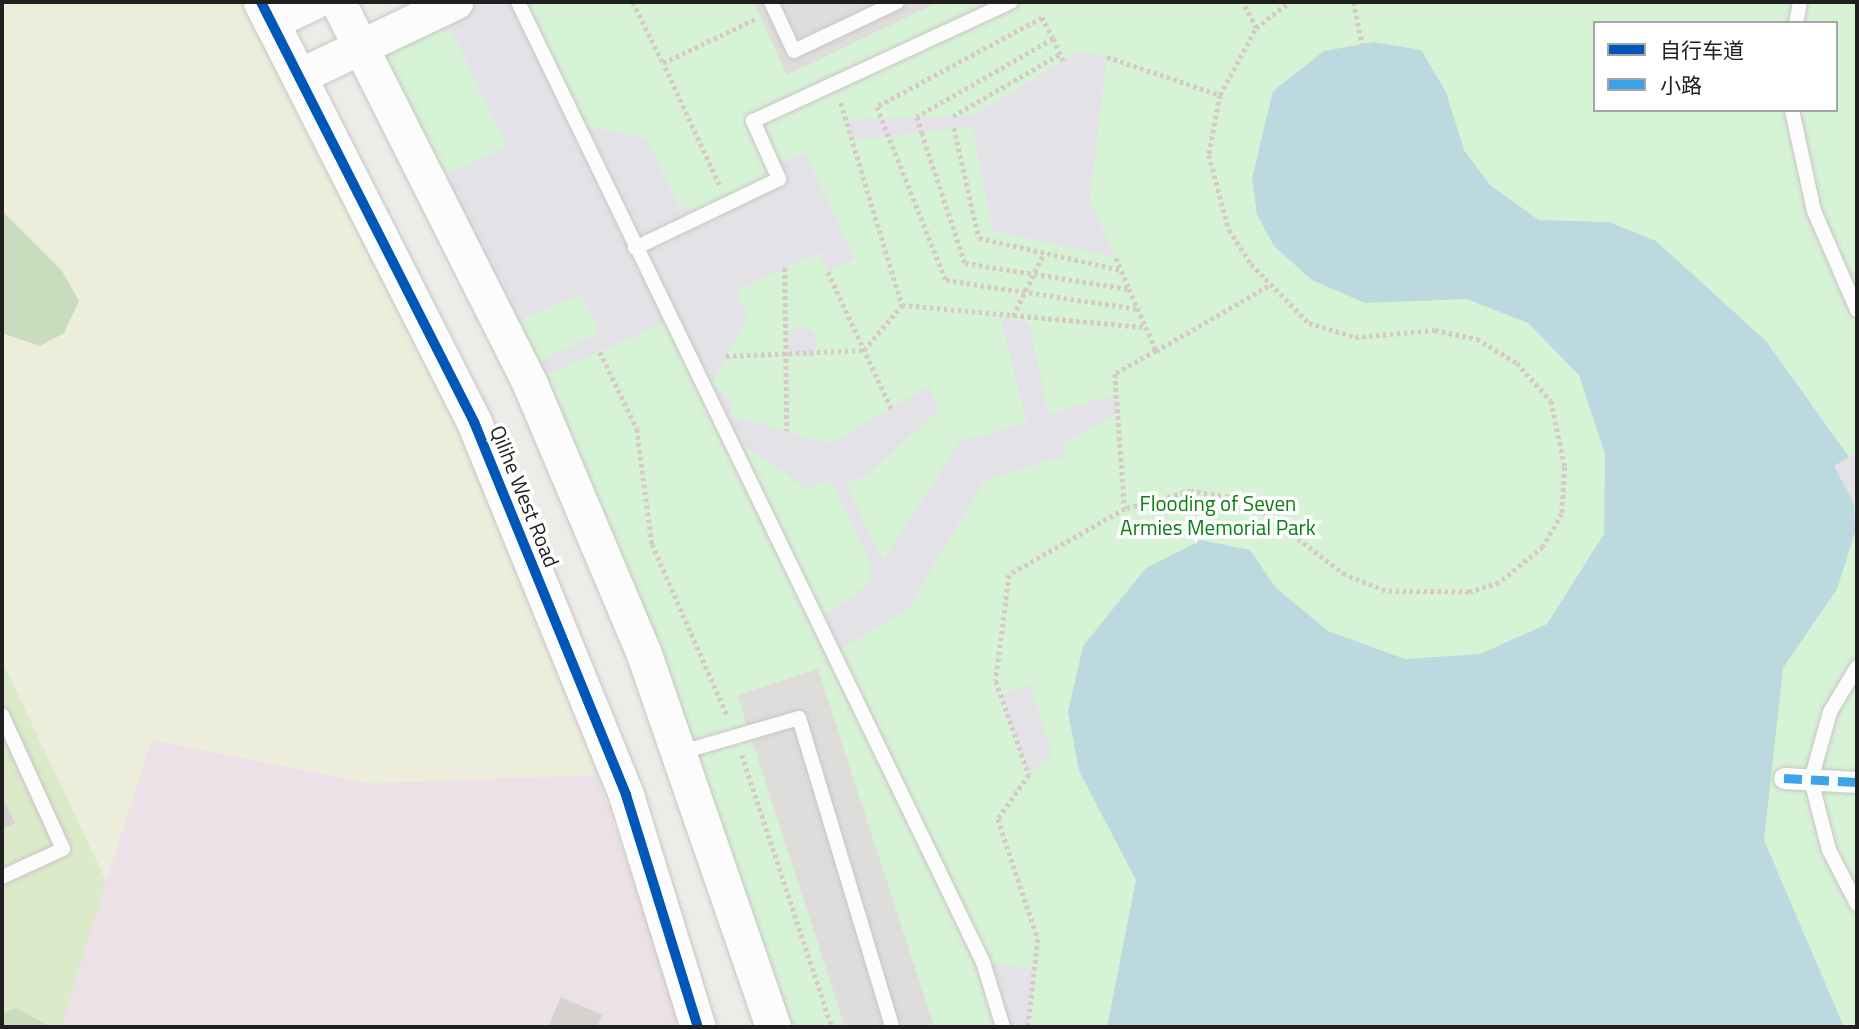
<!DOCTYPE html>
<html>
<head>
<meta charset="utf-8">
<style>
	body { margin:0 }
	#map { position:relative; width:1859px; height:1029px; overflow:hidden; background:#eeece8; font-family:"Titillium Web","Noto Sans SC",sans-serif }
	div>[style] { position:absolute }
	.industrial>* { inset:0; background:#ebe1e7 }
	.farmland>* { inset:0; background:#ededdc }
	.grass>* { inset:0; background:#dbeac8 }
	.forest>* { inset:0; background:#c9dcbe }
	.park>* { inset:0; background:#d7f3d6 }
	.parking>* { inset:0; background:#dedddc; transform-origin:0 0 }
	.plaza>* { inset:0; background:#e3e3e7 }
	.round { border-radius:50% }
	.water>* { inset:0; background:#bcd9e0 }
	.building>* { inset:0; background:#d5d2cf }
	.path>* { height:4.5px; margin-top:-2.25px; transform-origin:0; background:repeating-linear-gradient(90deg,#d7c9c7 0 3.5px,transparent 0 7px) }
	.roads { filter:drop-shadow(0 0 2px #c7c6c4) drop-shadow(0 0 2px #c7c6c4) }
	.service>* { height:14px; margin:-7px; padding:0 7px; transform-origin:7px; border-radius:7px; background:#fcfcfc }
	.pedestrian>* { height:21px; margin:-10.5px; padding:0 10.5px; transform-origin:10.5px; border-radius:10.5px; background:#fcfcfc }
	.tertiary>* { height:35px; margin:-17.5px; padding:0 17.5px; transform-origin:17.5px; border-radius:17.5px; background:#fcfcfc }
	.quiet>* { height:9px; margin-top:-4.5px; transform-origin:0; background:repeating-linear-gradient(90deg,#3da2ea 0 18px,transparent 0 27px) }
	.cycleway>* { height:10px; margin:-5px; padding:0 5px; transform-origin:5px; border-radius:5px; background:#0057b8 }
	span { translate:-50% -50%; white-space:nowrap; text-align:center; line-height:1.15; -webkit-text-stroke:7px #fff; paint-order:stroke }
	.street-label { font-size:21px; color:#202020 }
	.park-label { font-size:21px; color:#0d7e15 }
	.frame { position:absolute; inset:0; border:4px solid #202020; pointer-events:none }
	.legend { position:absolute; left:1593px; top:21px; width:245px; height:91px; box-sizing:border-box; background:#fff; border:2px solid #a6a6a6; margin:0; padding:9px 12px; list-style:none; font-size:21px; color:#202020 }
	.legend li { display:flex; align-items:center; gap:14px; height:35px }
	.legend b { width:35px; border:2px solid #a6a6a6 }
</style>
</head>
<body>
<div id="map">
	<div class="industrial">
		<i style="clip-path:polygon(2px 661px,106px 880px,151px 740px,370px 783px,597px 775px,682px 1027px,2px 1027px)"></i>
	</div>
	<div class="farmland">
		<i style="clip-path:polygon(2px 2px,261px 2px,457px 429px,597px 775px,370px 783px,152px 740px,106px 881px,2px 661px)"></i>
	</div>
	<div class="grass">
		<i style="clip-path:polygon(2px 661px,106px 881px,61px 1027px,2px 1027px)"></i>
	</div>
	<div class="forest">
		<i style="clip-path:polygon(2px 211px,62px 271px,79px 301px,64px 333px,40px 346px,2px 333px)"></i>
		<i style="clip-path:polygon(16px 1008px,51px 1027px,2px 1027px,2px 1013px)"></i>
	</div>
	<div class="park">
		<i style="clip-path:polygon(evenodd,456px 2px,1857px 2px,1857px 1027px,773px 1027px,644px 654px,362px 47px,456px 2px,1595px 23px,1836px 23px,1836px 110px,1595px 110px,1595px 23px)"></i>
	</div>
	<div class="parking">
		<i style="clip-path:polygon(753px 2px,938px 2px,787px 75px)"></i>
		<i style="left:818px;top:669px;width:375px;height:85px;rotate:72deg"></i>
	</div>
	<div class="plaza">
		<i style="clip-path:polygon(455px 2px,518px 2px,575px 123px,647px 139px,678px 204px,703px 216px,779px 180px,774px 167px,805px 152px,855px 259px,828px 272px,819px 252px,736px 291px,748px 316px,712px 384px,733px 403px,729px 415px,830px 444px,929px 386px,939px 410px,868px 475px,846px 484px,883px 561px,959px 442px,1027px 422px,1000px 317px,1029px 323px,1049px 415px,1114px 394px,1116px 414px,1063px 444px,1065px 456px,985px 480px,908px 609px,830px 656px,814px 623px,867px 585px,872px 567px,831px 480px,806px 489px,722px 429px,670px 320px,530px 383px,523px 368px,600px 333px,581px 294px,503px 327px,429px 181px,507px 147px,441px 9px)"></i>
		<i style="clip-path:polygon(1079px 51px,1107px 57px,1090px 199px,1116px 258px,993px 231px,972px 126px,853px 141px,846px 119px,971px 116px)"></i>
		<i class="round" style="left:787px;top:327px;width:30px;height:30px"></i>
		<i style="clip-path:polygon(1857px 451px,1857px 502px,1854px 504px,1833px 466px)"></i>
		<i style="clip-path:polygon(1030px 684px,1052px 754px,1029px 775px,1001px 695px)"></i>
		<i style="clip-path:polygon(983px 962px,1035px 969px,1028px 1027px,1003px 1027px)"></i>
	</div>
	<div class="water">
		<i style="clip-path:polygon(1374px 42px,1421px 50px,1446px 92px,1464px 150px,1490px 185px,1539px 220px,1609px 222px,1656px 241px,1766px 341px,1849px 457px,1834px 466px,1854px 504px,1855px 532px,1837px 589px,1783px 668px,1764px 840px,1844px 1027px,1107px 1027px,1136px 880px,1079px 771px,1068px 712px,1083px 646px,1146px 568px,1201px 540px,1250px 550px,1276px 588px,1328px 631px,1405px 659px,1480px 654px,1547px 624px,1604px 534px,1605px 454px,1579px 375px,1528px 323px,1467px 299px,1365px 303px,1312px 280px,1274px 246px,1257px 215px,1252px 178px,1273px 91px,1324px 51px)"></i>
	</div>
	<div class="building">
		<i style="clip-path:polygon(2px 796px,15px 823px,2px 829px)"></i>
		<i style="clip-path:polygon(561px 997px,602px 1015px,597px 1027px,548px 1027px)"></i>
	</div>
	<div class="path">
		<i style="left:633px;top:2px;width:68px;rotate:63.8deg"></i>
		<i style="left:1354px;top:2px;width:43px;rotate:79.2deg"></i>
		<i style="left:1256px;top:28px;width:42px;rotate:-38.2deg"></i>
		<i style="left:1053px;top:39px;width:24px;rotate:-118deg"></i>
		<i style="left:1042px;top:18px;width:187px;rotate:151.7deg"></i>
		<i style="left:877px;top:107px;width:186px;rotate:68.3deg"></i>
		<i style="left:946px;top:280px;width:194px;rotate:8.6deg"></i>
		<i style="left:1107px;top:57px;width:119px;rotate:18.6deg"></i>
		<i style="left:1220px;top:95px;width:61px;rotate:100.4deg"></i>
		<i style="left:1209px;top:155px;width:78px;rotate:75.1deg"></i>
		<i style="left:1229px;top:230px;width:40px;rotate:57.1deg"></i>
		<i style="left:1251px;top:264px;width:83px;rotate:45.5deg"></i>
		<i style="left:1309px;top:323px;width:48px;rotate:16.9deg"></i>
		<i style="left:1355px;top:337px;width:80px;rotate:-5deg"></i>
		<i style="left:1435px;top:330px;width:43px;rotate:12.1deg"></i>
		<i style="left:1477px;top:339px;width:47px;rotate:31deg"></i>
		<i style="left:1517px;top:363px;width:51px;rotate:48.2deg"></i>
		<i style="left:1551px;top:401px;width:67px;rotate:78deg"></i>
		<i style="left:1565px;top:467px;width:47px;rotate:93.7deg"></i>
		<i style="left:1562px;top:514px;width:38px;rotate:120deg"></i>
		<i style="left:1543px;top:547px;width:57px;rotate:140.7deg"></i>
		<i style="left:1499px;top:583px;width:31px;rotate:163deg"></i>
		<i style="left:1469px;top:592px;width:84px;rotate:-179.3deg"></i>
		<i style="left:1385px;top:591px;width:43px;rotate:-158.2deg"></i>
		<i style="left:1345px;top:575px;width:106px;rotate:-142.7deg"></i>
		<i style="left:1261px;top:511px;width:36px;rotate:-157deg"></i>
		<i style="left:1228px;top:497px;width:37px;rotate:-171deg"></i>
		<i style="left:1191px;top:491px;width:68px;rotate:164.7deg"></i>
		<i style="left:1063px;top:61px;width:24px;rotate:-114deg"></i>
		<i style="left:1053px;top:39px;width:157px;rotate:150.2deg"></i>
		<i style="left:917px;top:117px;width:17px;rotate:73deg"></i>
		<i style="left:922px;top:133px;width:137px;rotate:71.7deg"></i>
		<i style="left:965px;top:263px;width:166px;rotate:9deg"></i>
		<i style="left:1129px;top:289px;width:42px;rotate:65.9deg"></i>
		<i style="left:1220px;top:95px;width:76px;rotate:-61.8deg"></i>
		<i style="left:1256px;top:28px;width:29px;rotate:-117deg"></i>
		<i style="left:841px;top:103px;width:211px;rotate:73.2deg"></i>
		<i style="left:902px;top:305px;width:245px;rotate:5.2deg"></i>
		<i style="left:1146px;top:327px;width:26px;rotate:67deg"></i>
		<i style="left:1156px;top:351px;width:47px;rotate:150.7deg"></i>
		<i style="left:1115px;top:374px;width:135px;rotate:85.8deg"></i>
		<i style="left:1125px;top:509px;width:133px;rotate:150.4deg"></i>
		<i style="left:1009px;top:575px;width:107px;rotate:97deg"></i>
		<i style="left:996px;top:681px;width:100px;rotate:70.7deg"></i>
		<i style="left:1029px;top:775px;width:54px;rotate:125.2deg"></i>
		<i style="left:998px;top:819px;width:126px;rotate:71.6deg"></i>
		<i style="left:1038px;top:939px;width:89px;rotate:96.5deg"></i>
		<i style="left:953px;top:116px;width:124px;rotate:-30.1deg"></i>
		<i style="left:954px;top:128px;width:113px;rotate:77.2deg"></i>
		<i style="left:979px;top:238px;width:146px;rotate:12.7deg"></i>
		<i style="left:719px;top:185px;width:134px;rotate:-114.7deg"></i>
		<i style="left:663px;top:63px;width:102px;rotate:-25.6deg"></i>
		<i style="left:1116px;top:258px;width:34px;rotate:67deg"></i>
		<i style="left:785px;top:268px;width:163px;rotate:89.3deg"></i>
		<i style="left:828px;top:272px;width:150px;rotate:65.1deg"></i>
		<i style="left:1013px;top:316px;width:70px;rotate:-63.8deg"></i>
		<i style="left:1156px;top:351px;width:133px;rotate:-30.2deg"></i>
		<i style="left:600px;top:352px;width:85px;rotate:64.3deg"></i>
		<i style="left:637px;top:429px;width:116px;rotate:82.6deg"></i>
		<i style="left:652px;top:544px;width:189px;rotate:66.3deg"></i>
		<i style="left:726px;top:356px;width:138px;rotate:-2.5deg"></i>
		<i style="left:864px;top:350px;width:59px;rotate:-49.8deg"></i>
		<i style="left:742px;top:755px;width:287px;rotate:71.7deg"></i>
	</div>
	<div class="roads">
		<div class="service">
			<i style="left:518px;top:2px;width:1067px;rotate:64.16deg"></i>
			<i style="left:983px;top:962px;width:68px;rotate:72.9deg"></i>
			<i style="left:771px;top:2px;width:54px;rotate:64.9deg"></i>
			<i style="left:794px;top:51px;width:114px;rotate:-25.4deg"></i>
			<i style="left:1796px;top:23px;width:21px;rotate:-79deg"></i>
			<i style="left:1792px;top:110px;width:103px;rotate:77.7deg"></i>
			<i style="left:1814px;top:211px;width:108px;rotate:66.5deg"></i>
			<i style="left:635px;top:248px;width:160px;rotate:-25.6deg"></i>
			<i style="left:779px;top:179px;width:64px;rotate:-114.1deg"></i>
			<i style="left:753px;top:121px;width:284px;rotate:-24.8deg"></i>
			<i style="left:1857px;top:667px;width:52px;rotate:121deg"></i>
			<i style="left:1830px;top:712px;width:71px;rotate:105.6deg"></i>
			<i style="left:1811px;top:780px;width:72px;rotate:75.6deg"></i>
			<i style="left:1829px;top:850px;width:61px;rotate:62.6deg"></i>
			<i style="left:2px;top:715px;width:147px;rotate:65.5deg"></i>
			<i style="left:63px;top:849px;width:67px;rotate:155.3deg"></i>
			<i style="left:679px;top:753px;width:125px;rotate:-16.3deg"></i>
			<i style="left:799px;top:718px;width:323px;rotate:73.2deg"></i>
		</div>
		<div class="pedestrian">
			<i style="left:1784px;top:778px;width:73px;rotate:3.1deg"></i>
		</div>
		<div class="tertiary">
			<i style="left:261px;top:2px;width:471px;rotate:63.1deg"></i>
			<i style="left:474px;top:422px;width:403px;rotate:67.8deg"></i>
			<i style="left:626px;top:795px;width:243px;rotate:72.8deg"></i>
			<i style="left:338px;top:2px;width:428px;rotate:63.3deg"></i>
			<i style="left:530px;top:384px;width:293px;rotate:67.1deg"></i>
			<i style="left:644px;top:654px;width:395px;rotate:70.9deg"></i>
			<i style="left:271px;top:22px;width:47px;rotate:-25.5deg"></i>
			<i style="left:299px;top:76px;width:173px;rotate:-25.4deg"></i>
		</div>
	</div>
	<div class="quiet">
		<i style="left:1784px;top:778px;width:73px;rotate:3.1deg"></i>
	</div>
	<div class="cycleway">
		<i style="left:261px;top:2px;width:471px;rotate:63.1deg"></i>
		<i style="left:474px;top:422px;width:403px;rotate:67.8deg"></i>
		<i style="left:626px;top:795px;width:243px;rotate:72.8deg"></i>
	</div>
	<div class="street-label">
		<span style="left:525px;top:496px;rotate:68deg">Qilihe West Road</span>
	</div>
	<div class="park-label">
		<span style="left:1218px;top:515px">Flooding of Seven<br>Armies Memorial Park</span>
	</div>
	<div class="frame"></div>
	<ul class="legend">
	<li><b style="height:9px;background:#0057b8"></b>自行车道</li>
	<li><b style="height:9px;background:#3da2ea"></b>小路</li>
	</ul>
</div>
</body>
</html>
